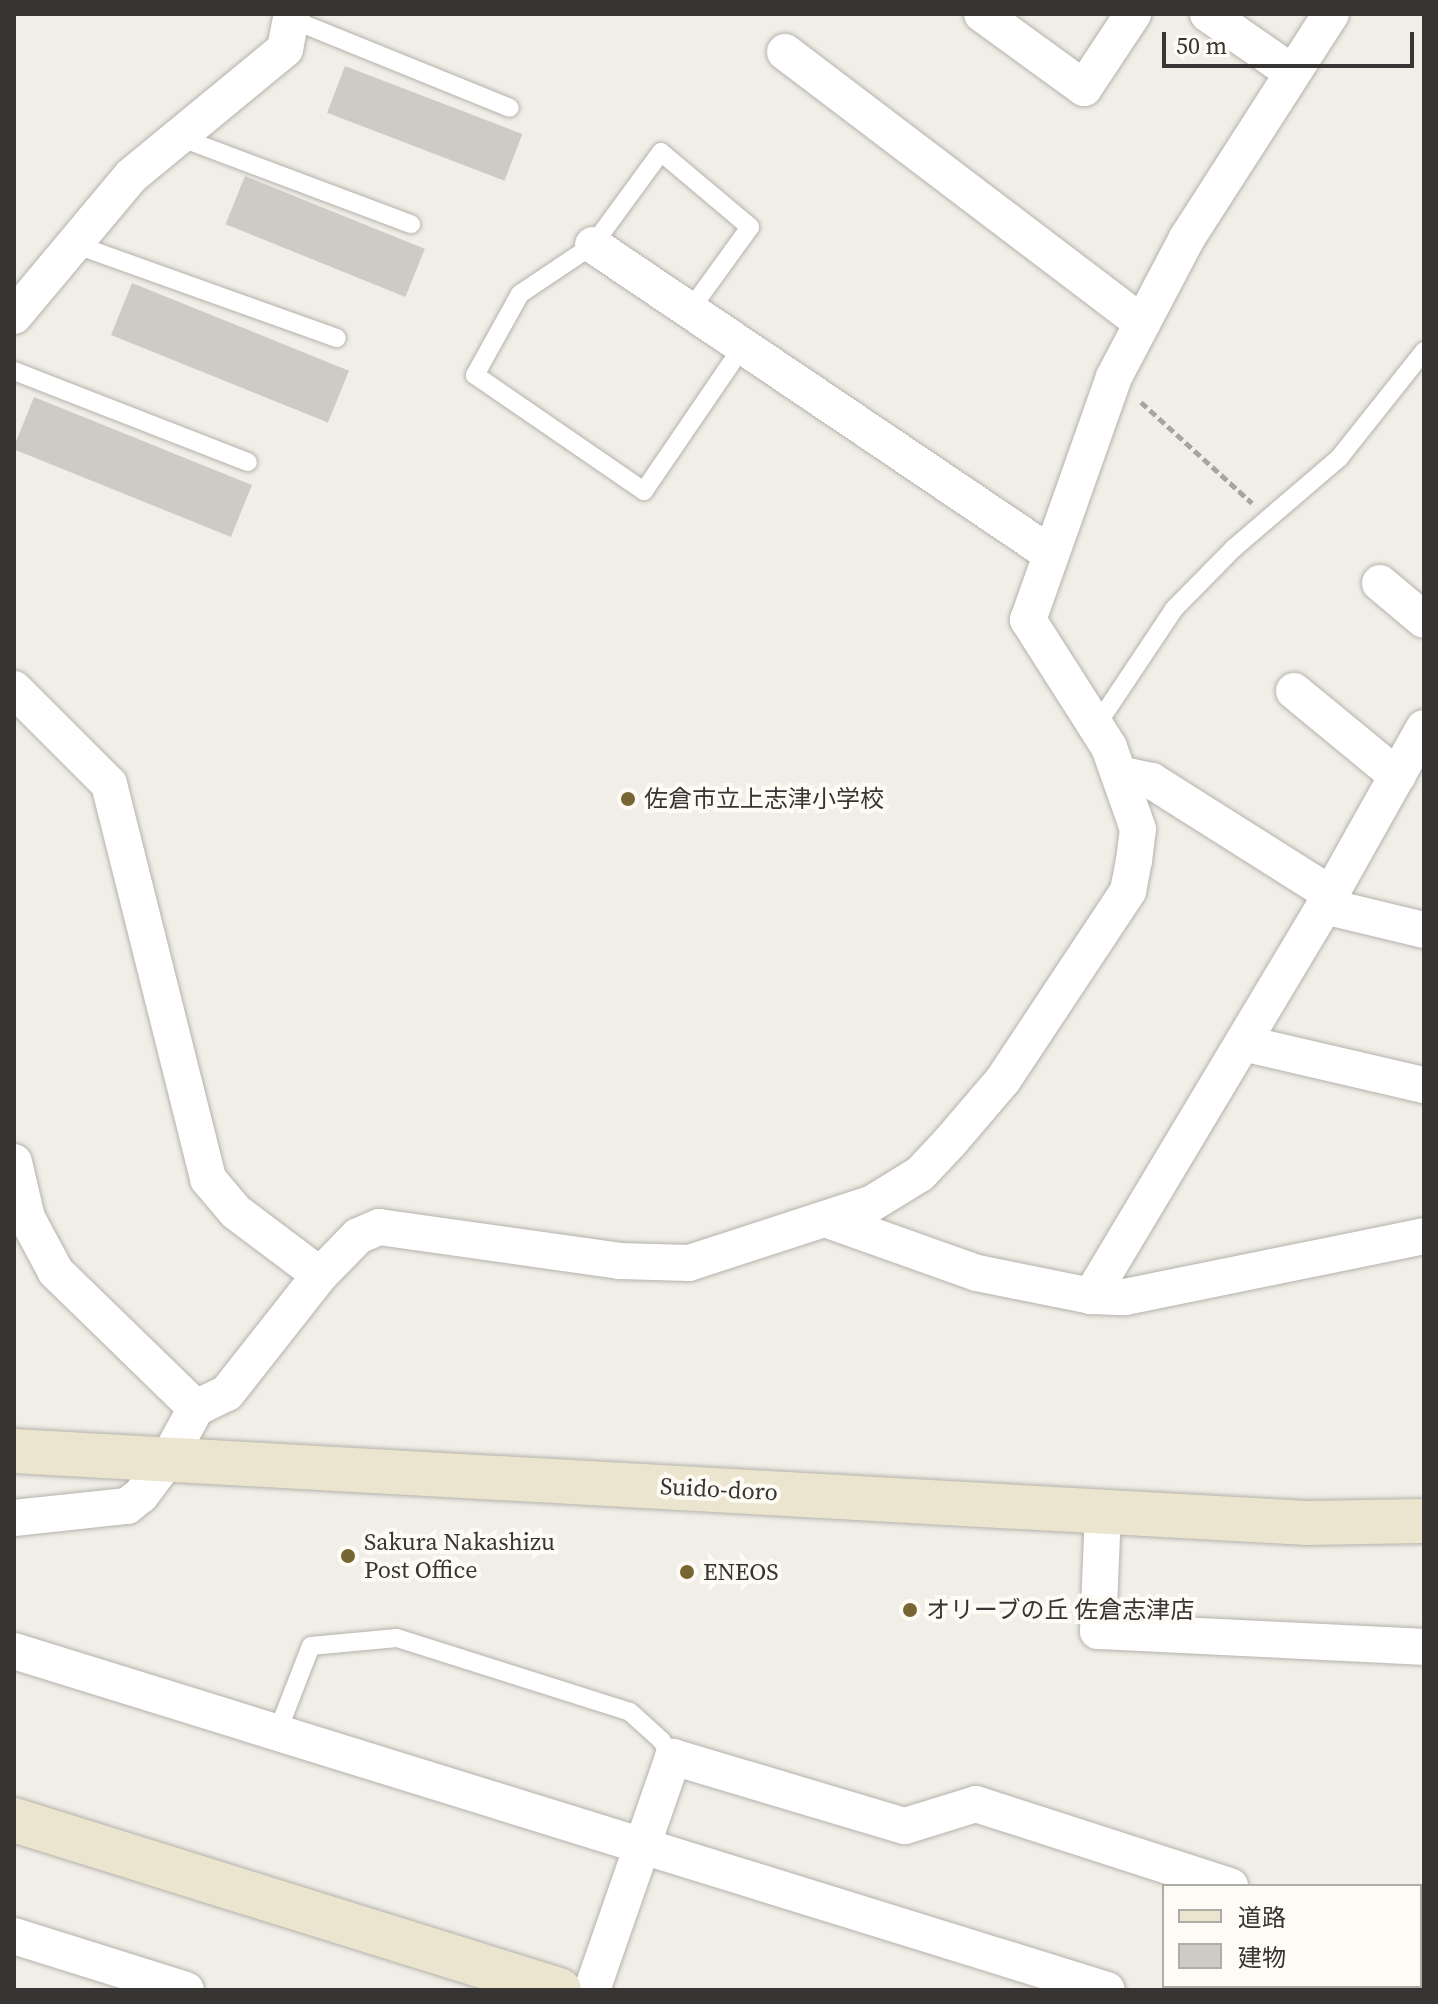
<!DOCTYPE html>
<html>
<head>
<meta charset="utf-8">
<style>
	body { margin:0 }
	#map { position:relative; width:1438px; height:2004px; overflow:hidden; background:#f0eee7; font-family:"Source Serif 4","Noto Sans JP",serif }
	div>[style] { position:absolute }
	.building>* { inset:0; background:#cdcbc5; transform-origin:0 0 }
	.path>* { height:5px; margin-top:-2.5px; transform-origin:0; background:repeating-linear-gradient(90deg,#a7a5a0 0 8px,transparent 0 12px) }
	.roads { filter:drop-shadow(0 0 2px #b4b2ab) drop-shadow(0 0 2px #b4b2ab) }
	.lane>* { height:18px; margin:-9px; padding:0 9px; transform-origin:9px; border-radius:9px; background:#fff }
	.street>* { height:36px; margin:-18px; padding:0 18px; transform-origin:18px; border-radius:18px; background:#fff }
	.secondary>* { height:44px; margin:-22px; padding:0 22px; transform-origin:22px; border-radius:22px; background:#ebe4ce }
	.dots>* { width:22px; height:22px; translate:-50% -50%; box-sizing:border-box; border:4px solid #fefbf5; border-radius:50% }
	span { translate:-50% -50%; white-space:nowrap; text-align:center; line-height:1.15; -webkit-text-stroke:8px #fefbf5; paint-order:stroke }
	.poi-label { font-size:24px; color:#363533 }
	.left { translate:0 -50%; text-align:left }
	.street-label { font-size:24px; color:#363533 }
	.frame { position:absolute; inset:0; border:16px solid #363533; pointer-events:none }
	.legend { position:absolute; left:1162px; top:1884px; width:260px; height:104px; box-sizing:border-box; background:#fefbf5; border:2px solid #aeaca7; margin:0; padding:10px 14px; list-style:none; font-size:24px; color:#363533 }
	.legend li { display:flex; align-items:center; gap:16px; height:40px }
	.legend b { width:40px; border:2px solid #aeaca7 }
	.scale { position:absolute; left:1162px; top:32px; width:252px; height:36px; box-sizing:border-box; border:4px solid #363533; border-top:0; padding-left:10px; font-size:24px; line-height:28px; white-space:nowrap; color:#363533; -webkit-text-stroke:6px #fefbf5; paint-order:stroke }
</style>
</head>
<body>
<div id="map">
	<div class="building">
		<i style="left:345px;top:66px;width:190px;height:50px;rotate:21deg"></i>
		<i style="left:245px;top:176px;width:194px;height:52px;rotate:22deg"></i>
		<i style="left:132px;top:283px;width:234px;height:56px;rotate:22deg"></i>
		<i style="left:34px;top:397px;width:235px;height:56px;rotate:22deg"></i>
	</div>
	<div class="path">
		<i style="left:1141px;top:402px;width:150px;rotate:42.3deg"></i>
	</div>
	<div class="roads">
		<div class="lane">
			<i style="left:291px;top:19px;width:236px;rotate:22.1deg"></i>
			<i style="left:179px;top:137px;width:248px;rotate:20.6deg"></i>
			<i style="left:74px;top:244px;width:279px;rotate:19.7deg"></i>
			<i style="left:690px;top:310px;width:102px;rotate:-54.1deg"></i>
			<i style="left:750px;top:227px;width:116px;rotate:-139.9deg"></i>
			<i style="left:661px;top:152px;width:115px;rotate:126.2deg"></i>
			<i style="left:593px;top:245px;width:88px;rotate:146.1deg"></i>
			<i style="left:520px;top:294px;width:93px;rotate:119.1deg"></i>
			<i style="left:475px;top:375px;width:205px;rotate:34.5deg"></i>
			<i style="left:644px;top:491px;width:176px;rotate:-55.7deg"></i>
			<i style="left:14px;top:371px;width:251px;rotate:21.3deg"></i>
			<i style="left:1096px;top:726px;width:141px;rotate:-56.3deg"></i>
			<i style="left:1174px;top:609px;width:86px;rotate:-45.5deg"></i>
			<i style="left:1234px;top:548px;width:138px;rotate:-40.6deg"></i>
			<i style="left:1339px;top:458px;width:137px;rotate:-51.5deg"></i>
			<i style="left:277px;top:1733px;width:93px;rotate:-68.7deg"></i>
			<i style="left:311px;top:1646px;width:86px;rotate:-5.3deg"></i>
			<i style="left:397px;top:1638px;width:244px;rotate:17.6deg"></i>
			<i style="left:630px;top:1712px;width:42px;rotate:42.1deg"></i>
			<i style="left:661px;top:1740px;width:21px;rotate:55deg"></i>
		</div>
		<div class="street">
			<i style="left:982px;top:14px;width:126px;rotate:36deg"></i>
			<i style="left:1084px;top:88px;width:89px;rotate:-56.5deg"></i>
			<i style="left:1208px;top:14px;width:103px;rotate:34.8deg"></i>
			<i style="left:785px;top:52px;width:448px;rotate:37.2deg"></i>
			<i style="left:593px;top:245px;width:552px;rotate:34.01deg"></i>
			<i style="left:14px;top:316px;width:182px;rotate:-50.1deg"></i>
			<i style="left:131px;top:176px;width:200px;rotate:-39.5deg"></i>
			<i style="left:285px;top:49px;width:36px;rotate:-79deg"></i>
			<i style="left:1380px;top:583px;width:57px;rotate:40.1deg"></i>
			<i style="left:14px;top:689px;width:134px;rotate:45deg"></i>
			<i style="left:109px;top:784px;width:407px;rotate:75.9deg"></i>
			<i style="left:208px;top:1179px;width:43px;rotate:49.7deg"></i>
			<i style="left:236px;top:1212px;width:105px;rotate:36.9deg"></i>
			<i style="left:1294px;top:691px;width:134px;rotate:39.5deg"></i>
			<i style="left:1119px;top:774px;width:34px;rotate:12deg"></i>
			<i style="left:1152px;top:781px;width:212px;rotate:32.3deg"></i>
			<i style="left:1324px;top:906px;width:103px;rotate:13.5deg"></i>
			<i style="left:1243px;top:1043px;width:186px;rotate:13.1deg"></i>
			<i style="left:14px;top:1162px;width:57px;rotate:76.9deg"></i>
			<i style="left:27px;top:1218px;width:61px;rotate:61.8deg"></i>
			<i style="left:56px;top:1272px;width:195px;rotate:44.2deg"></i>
			<i style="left:828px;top:1220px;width:158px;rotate:19.6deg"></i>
			<i style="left:977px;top:1273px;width:116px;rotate:11.4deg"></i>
			<i style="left:1091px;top:1296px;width:34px;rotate:2deg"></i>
			<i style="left:1125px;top:1297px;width:305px;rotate:-11.5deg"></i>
			<i style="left:1091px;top:1296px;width:454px;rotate:-59.1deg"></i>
			<i style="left:1324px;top:906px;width:204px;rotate:-60.7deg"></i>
			<i style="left:1103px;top:1512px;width:119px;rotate:92.4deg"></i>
			<i style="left:1098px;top:1631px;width:326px;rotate:2.8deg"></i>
			<i style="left:14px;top:1518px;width:114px;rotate:-6.1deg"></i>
			<i style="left:127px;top:1506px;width:18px;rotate:-38deg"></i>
			<i style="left:141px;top:1495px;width:45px;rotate:-53.1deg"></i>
			<i style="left:168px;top:1459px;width:58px;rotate:-61.2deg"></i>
			<i style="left:196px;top:1408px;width:34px;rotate:-26deg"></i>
			<i style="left:227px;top:1393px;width:150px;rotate:-51.8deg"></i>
			<i style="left:320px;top:1275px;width:54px;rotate:-45.7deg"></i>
			<i style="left:358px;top:1236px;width:23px;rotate:-23deg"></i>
			<i style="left:379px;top:1227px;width:243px;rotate:8deg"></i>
			<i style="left:620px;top:1261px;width:69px;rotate:1.7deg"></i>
			<i style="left:689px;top:1263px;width:191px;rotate:-18deg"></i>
			<i style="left:871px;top:1204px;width:57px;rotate:-31.5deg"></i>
			<i style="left:920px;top:1174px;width:44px;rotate:-46.8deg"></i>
			<i style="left:950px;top:1142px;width:82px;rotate:-49.5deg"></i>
			<i style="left:1003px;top:1080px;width:227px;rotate:-56.5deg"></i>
			<i style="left:1128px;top:891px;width:31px;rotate:-79deg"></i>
			<i style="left:1134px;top:861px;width:32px;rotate:-83deg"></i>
			<i style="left:1138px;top:829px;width:87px;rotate:-109.5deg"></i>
			<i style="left:1109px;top:747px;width:151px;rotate:-122.5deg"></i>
			<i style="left:1028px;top:620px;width:258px;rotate:-70.5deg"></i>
			<i style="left:1114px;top:377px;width:157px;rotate:-62.3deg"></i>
			<i style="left:1187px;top:238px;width:266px;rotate:-57.3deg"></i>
			<i style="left:14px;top:1651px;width:1144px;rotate:17.23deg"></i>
			<i style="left:14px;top:1936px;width:180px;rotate:17.4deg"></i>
			<i style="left:1420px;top:1951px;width:6px;rotate:-51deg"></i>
			<i style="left:592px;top:1990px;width:247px;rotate:-70.8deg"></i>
			<i style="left:673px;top:1757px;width:242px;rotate:16.6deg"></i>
			<i style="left:905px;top:1826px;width:74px;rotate:-17.2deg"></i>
			<i style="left:976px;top:1804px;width:267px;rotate:17.9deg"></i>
			<i style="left:1391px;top:1990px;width:5px;rotate:-53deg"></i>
		</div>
		<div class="secondary">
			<i style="left:14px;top:1451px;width:1295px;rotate:3.19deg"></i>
			<i style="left:1307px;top:1523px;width:117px;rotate:-1deg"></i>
			<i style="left:14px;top:1820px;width:571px;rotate:17.32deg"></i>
		</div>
	</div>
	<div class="dots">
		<i style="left:628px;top:799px;background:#776634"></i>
		<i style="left:348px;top:1556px;background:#776634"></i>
		<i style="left:687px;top:1572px;background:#776634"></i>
		<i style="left:910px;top:1610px;background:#776634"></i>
	</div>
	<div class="poi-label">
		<span class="left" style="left:644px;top:799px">佐倉市立上志津小学校</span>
		<span class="left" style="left:364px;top:1556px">Sakura Nakashizu<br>Post Office</span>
		<span class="left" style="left:703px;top:1572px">ENEOS</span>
		<span class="left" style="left:926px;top:1610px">オリーブの丘 佐倉志津店</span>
	</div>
	<div class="street-label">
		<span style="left:719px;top:1489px;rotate:3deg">Suido-doro</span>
	</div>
	<div class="frame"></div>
	<ul class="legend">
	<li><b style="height:10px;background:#ebe4ce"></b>道路</li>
	<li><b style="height:22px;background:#cdcbc5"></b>建物</li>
	</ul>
	<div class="scale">50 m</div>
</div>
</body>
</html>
